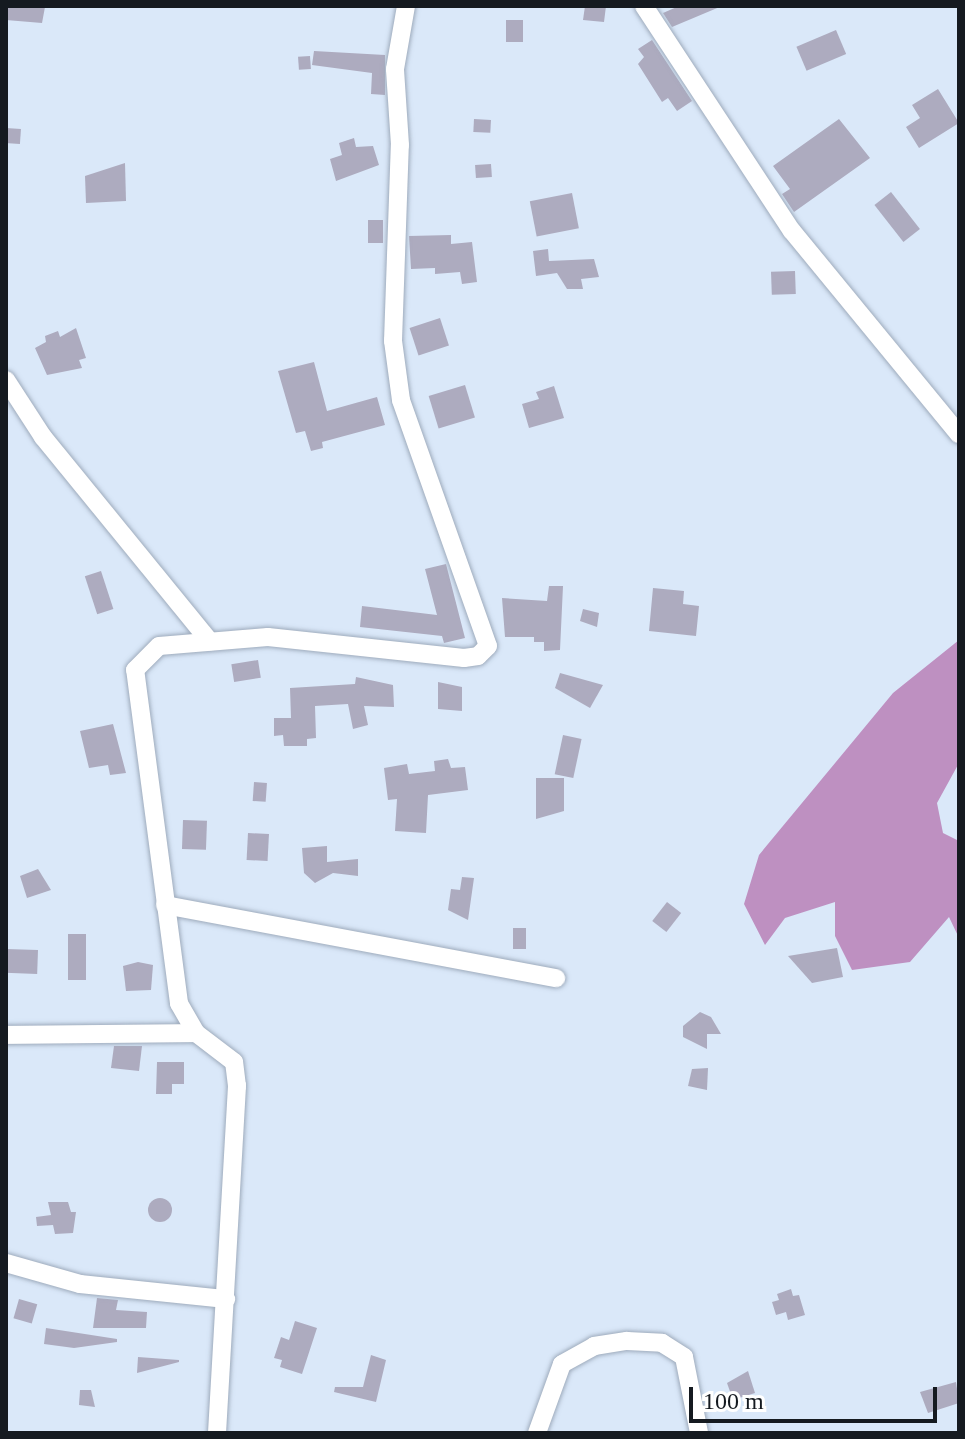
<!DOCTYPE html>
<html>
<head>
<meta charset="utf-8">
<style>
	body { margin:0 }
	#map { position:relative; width:965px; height:1439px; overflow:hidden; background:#dae8f9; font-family:Georgia,serif }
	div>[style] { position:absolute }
	.forest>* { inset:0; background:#be90c1 }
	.building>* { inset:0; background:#adabbf; transform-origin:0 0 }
	.round { border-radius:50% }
	.roads { filter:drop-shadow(0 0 2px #9eabbc) drop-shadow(0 0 2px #9eabbc) }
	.minor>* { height:18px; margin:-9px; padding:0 9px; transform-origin:9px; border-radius:9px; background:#fff }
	span { translate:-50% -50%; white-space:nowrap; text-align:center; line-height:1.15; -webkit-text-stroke:8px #fff; paint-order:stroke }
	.frame { position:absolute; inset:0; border:8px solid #151a20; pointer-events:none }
	.scale { position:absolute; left:689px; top:1387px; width:248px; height:36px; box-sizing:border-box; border:4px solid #151a20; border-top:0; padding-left:10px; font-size:24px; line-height:28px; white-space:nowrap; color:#151a20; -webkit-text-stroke:6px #fff; paint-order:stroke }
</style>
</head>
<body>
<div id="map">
	<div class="forest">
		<i style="clip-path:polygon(959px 640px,959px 763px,937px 803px,943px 833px,959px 841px,959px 938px,949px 917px,910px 962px,852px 970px,835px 936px,835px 902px,785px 918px,765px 945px,744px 904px,759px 855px,893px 693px)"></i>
	</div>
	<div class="building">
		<i style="clip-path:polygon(6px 6px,45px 7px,42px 23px,6px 20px)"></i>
		<i style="clip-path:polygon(585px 6px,606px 6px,604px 22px,583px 20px)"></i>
		<i style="clip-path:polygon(679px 6px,722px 6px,672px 27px,663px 13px)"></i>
		<i style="left:506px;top:20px;width:17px;height:22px"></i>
		<i style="left:836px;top:30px;width:26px;height:43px;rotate:67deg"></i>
		<i style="clip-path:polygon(652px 40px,692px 101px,677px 111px,668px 98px,662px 102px,638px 64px,644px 57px,638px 49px)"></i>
		<i style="clip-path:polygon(314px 51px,385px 55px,385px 95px,371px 94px,372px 73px,312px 65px)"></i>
		<i style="left:310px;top:56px;width:13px;height:12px;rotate:86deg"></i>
		<i style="clip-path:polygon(938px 89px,959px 123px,919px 148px,906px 127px,920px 118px,912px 105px)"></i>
		<i style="left:474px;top:119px;width:17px;height:13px;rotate:3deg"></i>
		<i style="clip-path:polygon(839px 119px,870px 158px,794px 212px,782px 194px,790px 189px,773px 166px)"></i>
		<i style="left:6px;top:128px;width:15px;height:15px;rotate:4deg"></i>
		<i style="clip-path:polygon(354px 138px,356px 147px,373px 146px,379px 165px,336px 181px,330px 159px,342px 155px,339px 143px)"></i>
		<i style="clip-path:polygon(125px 163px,126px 201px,86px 203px,85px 176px)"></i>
		<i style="left:491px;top:164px;width:13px;height:16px;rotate:86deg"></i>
		<i style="left:891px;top:192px;width:47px;height:21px;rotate:52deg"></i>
		<i style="left:572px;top:193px;width:36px;height:43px;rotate:79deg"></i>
		<i style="left:368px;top:220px;width:15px;height:23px"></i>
		<i style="clip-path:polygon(451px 235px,451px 244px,472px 242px,477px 282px,462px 284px,460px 272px,435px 274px,435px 268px,411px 269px,409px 236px)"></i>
		<i style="clip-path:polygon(548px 249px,549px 261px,594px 259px,599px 277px,581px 279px,583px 289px,567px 289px,557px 273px,536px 276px,533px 251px)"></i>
		<i style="left:795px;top:271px;width:23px;height:24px;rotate:88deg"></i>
		<i style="left:440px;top:318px;width:29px;height:32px;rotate:72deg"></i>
		<i style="clip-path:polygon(76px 328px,86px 358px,79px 360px,82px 368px,47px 375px,35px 348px,46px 342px,45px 336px,58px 331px,60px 337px)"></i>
		<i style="clip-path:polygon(314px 362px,327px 411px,377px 397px,385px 425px,322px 442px,323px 448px,311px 451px,305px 431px,296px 433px,278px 371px)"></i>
		<i style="left:465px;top:385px;width:34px;height:38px;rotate:73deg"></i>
		<i style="clip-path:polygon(554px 386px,564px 418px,529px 428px,522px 404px,539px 399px,536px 392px)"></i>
		<i style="clip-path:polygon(446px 564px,465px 638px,444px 643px,442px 636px,360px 627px,362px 606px,437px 615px,425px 569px)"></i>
		<i style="left:101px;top:571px;width:40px;height:17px;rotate:72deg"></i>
		<i style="clip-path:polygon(549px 586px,563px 586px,560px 650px,544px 651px,544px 642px,534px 642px,534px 637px,505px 637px,502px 598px,547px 601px)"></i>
		<i style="clip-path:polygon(653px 588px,684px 591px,683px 604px,699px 606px,696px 636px,649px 631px)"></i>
		<i style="clip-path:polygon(583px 609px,599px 613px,597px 627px,580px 621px)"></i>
		<i style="left:258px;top:660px;width:18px;height:27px;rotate:81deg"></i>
		<i style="clip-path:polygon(560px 673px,603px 685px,590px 708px,555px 688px)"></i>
		<i style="clip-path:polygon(356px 677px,393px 685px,394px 707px,364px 706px,368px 725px,353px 729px,348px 704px,315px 706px,316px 738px,307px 739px,307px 746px,284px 746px,283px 735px,274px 736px,274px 718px,291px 718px,290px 688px,355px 684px)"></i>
		<i style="clip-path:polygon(438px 682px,462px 687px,462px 711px,438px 709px)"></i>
		<i style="clip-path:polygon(113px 724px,126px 773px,110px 775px,108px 765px,89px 768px,80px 731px)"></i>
		<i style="left:563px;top:735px;width:19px;height:40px;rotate:12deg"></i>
		<i style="clip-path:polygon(448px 759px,451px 768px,465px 767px,468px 790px,428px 795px,426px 833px,395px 831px,397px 799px,388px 800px,384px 768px,407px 764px,409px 774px,435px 771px,434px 761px)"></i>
		<i style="clip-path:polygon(536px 778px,564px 778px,564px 811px,536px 819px)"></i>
		<i style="left:254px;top:782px;width:13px;height:19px;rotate:4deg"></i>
		<i style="left:183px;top:820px;width:24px;height:29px;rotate:2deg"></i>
		<i style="left:248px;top:833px;width:21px;height:27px;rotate:3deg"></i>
		<i style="clip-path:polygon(327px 846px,327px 862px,358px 859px,358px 876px,333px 873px,315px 883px,304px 873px,302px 848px)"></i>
		<i style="clip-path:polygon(38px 869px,51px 890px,27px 898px,20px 876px)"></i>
		<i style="clip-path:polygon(462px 877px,474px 878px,468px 920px,448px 910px,451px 889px,460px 890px)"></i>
		<i style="left:667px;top:902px;width:18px;height:24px;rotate:38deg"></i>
		<i style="left:513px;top:928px;width:13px;height:21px"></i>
		<i style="left:68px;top:934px;width:18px;height:46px"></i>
		<i style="clip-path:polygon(837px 948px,843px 977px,812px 983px,788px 956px)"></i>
		<i style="left:38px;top:950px;width:24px;height:32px;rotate:92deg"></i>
		<i style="clip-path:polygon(138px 962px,153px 965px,151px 990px,126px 991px,123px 966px)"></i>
		<i style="clip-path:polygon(700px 1012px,711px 1017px,721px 1034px,707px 1034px,707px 1049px,683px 1037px,683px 1026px)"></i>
		<i style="clip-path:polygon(114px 1046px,142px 1046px,139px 1071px,111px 1068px)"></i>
		<i style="clip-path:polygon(157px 1062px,184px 1062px,184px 1084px,172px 1084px,172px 1094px,156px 1094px)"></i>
		<i style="clip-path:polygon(708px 1068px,707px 1090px,688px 1086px,692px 1069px)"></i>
		<i class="round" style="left:148px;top:1198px;width:24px;height:24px"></i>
		<i style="clip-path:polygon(48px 1202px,68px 1202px,71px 1212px,76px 1212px,73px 1233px,55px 1234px,53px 1225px,37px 1226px,36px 1217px,51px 1215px)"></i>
		<i style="clip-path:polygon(791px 1289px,793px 1296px,799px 1295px,805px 1315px,788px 1320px,786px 1312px,776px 1315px,772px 1302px,779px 1300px,777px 1294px)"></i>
		<i style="clip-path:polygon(97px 1298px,118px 1300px,116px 1310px,147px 1312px,146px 1328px,93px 1328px)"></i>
		<i style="left:19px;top:1299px;width:19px;height:20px;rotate:16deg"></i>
		<i style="clip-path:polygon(295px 1321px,317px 1328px,302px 1374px,280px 1367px,282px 1360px,274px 1358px,281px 1337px,289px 1340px)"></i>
		<i style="clip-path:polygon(46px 1328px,117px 1339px,117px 1342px,74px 1348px,44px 1344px)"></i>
		<i style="clip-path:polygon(371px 1355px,386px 1360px,376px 1402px,334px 1392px,335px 1387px,363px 1387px)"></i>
		<i style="clip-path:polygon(138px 1357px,179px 1360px,179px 1362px,137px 1373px)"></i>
		<i style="clip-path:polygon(748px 1371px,755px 1393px,733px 1400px,727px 1383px)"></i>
		<i style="clip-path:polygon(956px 1382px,959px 1403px,928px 1413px,920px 1392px)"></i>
		<i style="clip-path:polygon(80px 1390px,91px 1390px,95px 1407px,79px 1405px)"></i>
	</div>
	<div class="roads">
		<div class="minor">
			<i style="left:644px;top:6px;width:269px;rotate:56.7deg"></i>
			<i style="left:792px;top:231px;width:263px;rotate:50.6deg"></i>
			<i style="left:6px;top:380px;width:68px;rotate:57deg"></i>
			<i style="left:43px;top:437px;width:264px;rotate:50.8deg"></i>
			<i style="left:165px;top:905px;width:398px;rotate:10.6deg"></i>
			<i style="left:6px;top:1035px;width:190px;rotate:-0.6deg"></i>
			<i style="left:6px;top:1263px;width:77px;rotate:15.8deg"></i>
			<i style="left:80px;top:1284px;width:147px;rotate:5.9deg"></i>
			<i style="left:217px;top:1433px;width:348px;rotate:-86.7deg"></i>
			<i style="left:237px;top:1086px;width:24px;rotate:-97deg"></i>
			<i style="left:234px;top:1062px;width:48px;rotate:-142.7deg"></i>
			<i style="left:196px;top:1033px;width:34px;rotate:-120deg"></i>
			<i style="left:179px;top:1003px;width:336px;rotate:-97.5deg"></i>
			<i style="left:135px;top:670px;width:34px;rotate:-45deg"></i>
			<i style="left:159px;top:646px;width:109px;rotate:-4.7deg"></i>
			<i style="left:268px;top:637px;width:197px;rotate:6.1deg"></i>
			<i style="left:464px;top:658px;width:14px;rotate:-8deg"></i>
			<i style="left:478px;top:656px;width:14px;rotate:-45deg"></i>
			<i style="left:488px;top:646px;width:261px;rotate:-109.5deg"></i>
			<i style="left:401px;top:400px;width:60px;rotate:-97.7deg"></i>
			<i style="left:393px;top:341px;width:196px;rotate:-88deg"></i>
			<i style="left:400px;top:145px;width:76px;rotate:-93.8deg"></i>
			<i style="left:395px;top:69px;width:64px;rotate:-80.1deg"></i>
			<i style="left:537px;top:1433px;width:73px;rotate:-70.1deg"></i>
			<i style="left:562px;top:1364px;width:37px;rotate:-29deg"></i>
			<i style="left:594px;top:1346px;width:33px;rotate:-9deg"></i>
			<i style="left:627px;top:1341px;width:35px;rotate:3deg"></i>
			<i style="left:662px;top:1343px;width:26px;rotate:32deg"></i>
			<i style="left:684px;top:1357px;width:77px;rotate:78.8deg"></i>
		</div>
	</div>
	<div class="frame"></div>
	<div class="scale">100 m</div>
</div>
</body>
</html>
